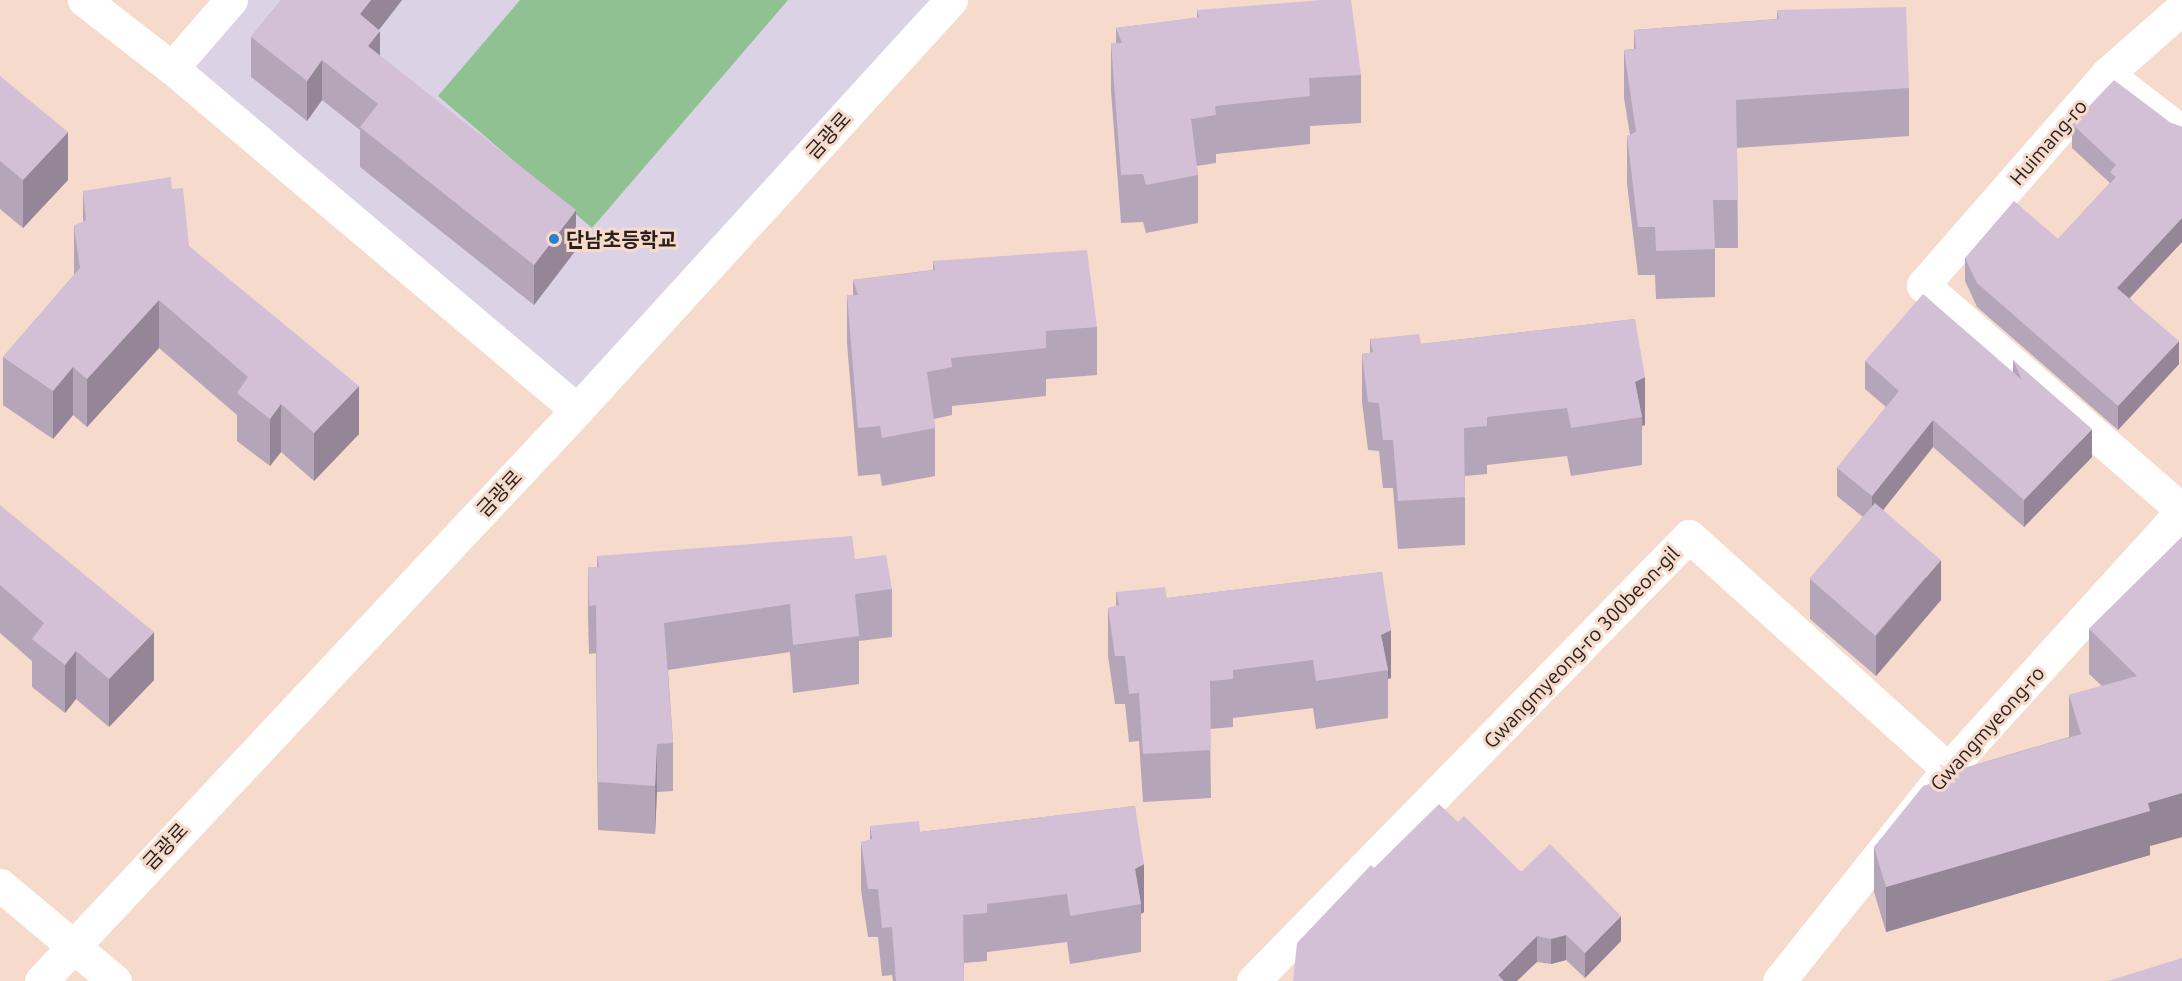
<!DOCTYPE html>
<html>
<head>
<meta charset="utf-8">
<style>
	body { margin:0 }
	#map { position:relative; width:2182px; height:981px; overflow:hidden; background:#f6dacc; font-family:Ubuntu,"Noto Sans KR",sans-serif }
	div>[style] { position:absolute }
	.education>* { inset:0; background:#dcd2e6 }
	.green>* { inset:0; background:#8fc193 }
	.minor>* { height:33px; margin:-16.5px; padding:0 16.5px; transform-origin:16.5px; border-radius:16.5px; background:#fff }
	.major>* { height:33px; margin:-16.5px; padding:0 16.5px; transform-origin:16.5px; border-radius:16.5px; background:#fff }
	.wall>* { inset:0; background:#b5a5b8 }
	.shaded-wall>* { inset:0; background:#948696 }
	.building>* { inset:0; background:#d3c0d6; transform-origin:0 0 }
	.dots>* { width:16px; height:16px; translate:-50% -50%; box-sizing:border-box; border:3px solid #f6dacc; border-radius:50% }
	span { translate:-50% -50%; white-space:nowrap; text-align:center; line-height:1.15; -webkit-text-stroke:6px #f6dacc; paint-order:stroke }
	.street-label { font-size:20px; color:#2b211c }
	.poi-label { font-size:20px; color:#2b211c; font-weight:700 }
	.left { translate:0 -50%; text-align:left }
</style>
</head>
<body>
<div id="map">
	<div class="education">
		<i style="clip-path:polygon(231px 0,951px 0,577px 410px,172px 68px)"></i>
	</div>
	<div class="green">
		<i style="clip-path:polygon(520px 0,788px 0,592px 228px,438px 96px)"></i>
	</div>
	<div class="minor">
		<i style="left:84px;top:0;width:111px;rotate:37.7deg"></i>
		<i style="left:172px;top:68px;width:530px;rotate:40.18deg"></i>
		<i style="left:2182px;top:8px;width:100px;rotate:138.7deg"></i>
		<i style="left:2107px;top:74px;width:280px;rotate:131.1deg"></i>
		<i style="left:1923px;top:285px;width:343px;rotate:41deg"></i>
		<i style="left:172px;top:68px;width:90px;rotate:-49.1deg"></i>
		<i style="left:2107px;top:74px;width:95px;rotate:37.7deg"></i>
		<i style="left:0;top:885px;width:150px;rotate:39.9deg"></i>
		<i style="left:41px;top:981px;width:783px;rotate:-46.81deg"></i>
		<i style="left:577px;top:410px;width:555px;rotate:-47.63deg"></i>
		<i style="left:1253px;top:981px;width:623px;rotate:-45.59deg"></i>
		<i style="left:1689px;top:536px;width:348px;rotate:42deg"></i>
	</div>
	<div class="major">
		<i style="left:1779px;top:981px;width:271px;rotate:-51.4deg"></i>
		<i style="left:1948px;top:769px;width:348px;rotate:-47.8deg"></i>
	</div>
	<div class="wall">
		<i style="clip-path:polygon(281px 0,402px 0,379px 30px,380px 56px,576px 250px,534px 305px,360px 167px,360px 130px,322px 100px,307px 121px,251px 77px,251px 37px)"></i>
		<i style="clip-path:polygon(1197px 10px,1361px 75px,1361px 123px,1310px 126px,1310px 144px,1216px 154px,1216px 163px,1197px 166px,1198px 175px,1198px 223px,1146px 233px,1143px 222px,1121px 223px,1111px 91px,1111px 43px,1116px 43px,1116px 28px,1197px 18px)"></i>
		<i style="clip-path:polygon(1777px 10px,1909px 88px,1909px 136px,1737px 148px,1738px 248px,1715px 248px,1715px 297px,1656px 299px,1655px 275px,1638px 275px,1627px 184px,1627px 136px,1630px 135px,1624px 98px,1624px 50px,1634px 49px,1634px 30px,1777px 19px)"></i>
		<i style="clip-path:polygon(0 76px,68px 180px,23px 228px,0 209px)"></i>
		<i style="clip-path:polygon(2171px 123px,2182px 127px,2182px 242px,2130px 298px,2179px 364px,2118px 430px,1977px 307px,1965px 281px,1965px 258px,2058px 239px,2110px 183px,2072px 148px,2072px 124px)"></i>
		<i style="clip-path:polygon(172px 189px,189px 246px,359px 434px,314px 481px,281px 452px,270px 466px,237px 441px,237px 415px,159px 348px,87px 427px,73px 415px,53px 439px,3px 405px,3px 357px,74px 275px,74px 226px,83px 222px,83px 191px)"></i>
		<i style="clip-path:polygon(933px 261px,1097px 327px,1097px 375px,1046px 379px,1046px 396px,952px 406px,952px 415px,934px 419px,935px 428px,935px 476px,882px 486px,880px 474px,858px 476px,847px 343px,847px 295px,853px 295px,853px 280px,933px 270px)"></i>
		<i style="clip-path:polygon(1635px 319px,1645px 425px,1642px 426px,1642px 465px,1571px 476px,1567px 456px,1487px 465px,1487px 474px,1465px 476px,1465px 545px,1398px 549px,1393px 488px,1383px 488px,1379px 451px,1368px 450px,1362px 402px,1362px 354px,1370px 353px,1370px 339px,1421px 344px)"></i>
		<i style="clip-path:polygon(2013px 360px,2092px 457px,2024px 527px,1933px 447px,1883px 510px,1941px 600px,1876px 676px,1810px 619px,1810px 579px,1863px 517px,1837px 496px,1837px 468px,1886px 407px,1865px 389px,1865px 361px,2013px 372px)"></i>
		<i style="clip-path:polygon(0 505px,154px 680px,109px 727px,76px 699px,65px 713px,32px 687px,32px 661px,0 633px)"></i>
		<i style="clip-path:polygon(2182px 537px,2182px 837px,2150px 846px,2150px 855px,1886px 932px,1874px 892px,1874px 847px,1934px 782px,1934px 777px,2069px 737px,2069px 695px,2102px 686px,2089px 674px,2089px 629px)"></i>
		<i style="clip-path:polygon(597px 556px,855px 559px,892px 589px,892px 637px,859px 641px,859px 684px,793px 693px,790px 652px,668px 670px,673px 743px,673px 791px,657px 792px,655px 834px,598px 830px,596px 653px,589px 654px,588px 615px,588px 567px,597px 567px)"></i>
		<i style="clip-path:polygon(1382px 572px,1391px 678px,1388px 679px,1388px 718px,1316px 729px,1313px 708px,1233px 718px,1233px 727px,1210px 729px,1211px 798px,1143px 802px,1139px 741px,1129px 742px,1125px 704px,1115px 704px,1108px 656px,1108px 608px,1116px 606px,1116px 592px,1167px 598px)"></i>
		<i style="clip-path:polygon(1135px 806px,1144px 912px,1141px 914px,1141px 952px,1070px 964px,1067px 942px,987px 952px,987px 961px,964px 963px,964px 981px,893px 981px,892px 975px,882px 976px,878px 937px,868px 937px,861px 890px,861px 842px,870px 840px,870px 826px,920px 832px)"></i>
		<i style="clip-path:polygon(1458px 822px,1521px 872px,1621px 941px,1585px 978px,1566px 960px,1551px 964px,1537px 962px,1374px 868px)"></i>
	</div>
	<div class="shaded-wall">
		<i style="clip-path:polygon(371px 0,402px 0,360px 54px,360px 14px)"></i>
		<i style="clip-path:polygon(380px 31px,380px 71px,368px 46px)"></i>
		<i style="clip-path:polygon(322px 60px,322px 100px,307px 121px,307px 81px)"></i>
		<i style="clip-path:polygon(68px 132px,68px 180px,23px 228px,23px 180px)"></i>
		<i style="clip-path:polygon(576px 210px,576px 250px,534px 305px,534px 265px)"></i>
		<i style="clip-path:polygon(2182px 218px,2182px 242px,2117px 311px,2117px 288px)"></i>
		<i style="clip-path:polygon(159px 300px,159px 348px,87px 427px,87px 379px)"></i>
		<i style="clip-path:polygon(2179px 341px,2179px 364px,2118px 430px,2118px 406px)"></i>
		<i style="clip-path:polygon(73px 367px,73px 415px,53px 439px,53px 391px)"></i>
		<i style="clip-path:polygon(1645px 377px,1645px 425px,1642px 426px,1642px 417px,1635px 382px)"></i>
		<i style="clip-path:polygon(359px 386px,359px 434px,314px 481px,314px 433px)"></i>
		<i style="clip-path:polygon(281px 404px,281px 452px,270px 466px,270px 419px)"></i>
		<i style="clip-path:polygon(1933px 420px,1933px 447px,1872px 524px,1872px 496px)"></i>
		<i style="clip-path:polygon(2092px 429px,2092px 457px,2024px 527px,2024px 500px)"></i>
		<i style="clip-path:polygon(1941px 560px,1941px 600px,1876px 676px,1876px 636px)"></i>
		<i style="clip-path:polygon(1391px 630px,1391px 678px,1388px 679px,1388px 670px,1381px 635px)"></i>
		<i style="clip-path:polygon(154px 632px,154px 680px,109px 727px,109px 679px)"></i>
		<i style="clip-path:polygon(76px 651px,76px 699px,65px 713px,65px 665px)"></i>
		<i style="clip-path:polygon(657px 744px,657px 792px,655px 834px,655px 786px)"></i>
		<i style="clip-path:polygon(2182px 793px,2182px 837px,2150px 846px,2150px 855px,1886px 932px,1886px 887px,2148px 803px)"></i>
		<i style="clip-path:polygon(1144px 864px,1144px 912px,1141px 914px,1141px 904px,1135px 869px)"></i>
		<i style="clip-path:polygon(1621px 916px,1621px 941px,1585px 978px,1585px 953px)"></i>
		<i style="clip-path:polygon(1566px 935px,1566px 960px,1551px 964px,1551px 939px)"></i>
		<i style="clip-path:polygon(1537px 936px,1537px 962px,1517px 981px,1498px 981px,1498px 975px)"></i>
	</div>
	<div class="building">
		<i style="clip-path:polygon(281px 0,371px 0,360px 14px,380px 31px,368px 46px,576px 210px,534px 265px,360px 127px,378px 104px,322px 60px,307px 81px,251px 37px)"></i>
		<i style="clip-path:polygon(1322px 0,1351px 0,1361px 75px,1309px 78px,1310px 96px,1215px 106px,1216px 115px,1191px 119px,1198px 175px,1146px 185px,1143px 174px,1121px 175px,1111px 43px,1122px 43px,1116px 28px,1199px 17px,1197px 10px)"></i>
		<i style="clip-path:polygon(1906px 7px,1909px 88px,1736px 100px,1738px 200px,1713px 200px,1715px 249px,1656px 251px,1655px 227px,1638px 227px,1627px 136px,1636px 132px,1624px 50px,1636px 49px,1634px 30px,1779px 19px,1777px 10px)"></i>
		<i style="clip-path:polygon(0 76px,68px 132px,23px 180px,0 161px)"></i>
		<i style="clip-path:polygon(2114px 80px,2171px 123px,2182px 127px,2182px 218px,2117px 288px,2179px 341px,2118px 406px,1977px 283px,1965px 258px,2014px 201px,2058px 239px,2116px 177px,2110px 172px,2116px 165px,2072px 124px)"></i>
		<i style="clip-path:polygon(171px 177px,172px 189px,183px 188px,189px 246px,359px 386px,314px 433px,281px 404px,270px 419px,237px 393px,248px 377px,159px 300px,87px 379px,73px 367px,53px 391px,3px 357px,80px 268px,74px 226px,86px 220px,83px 191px)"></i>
		<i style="clip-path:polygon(1087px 250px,1097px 327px,1046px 331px,1046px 348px,951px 358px,952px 367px,927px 372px,935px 428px,882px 438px,880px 426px,858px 428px,847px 295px,858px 295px,853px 280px,935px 270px,933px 261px)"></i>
		<i style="clip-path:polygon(1923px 294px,2022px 380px,2013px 360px,2092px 429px,2024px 500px,1933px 420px,1872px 496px,1837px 468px,1899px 391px,1865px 361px)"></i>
		<i style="clip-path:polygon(1635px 319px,1645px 377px,1635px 382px,1642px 417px,1571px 428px,1567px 408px,1487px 417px,1487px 426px,1464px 428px,1465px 497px,1398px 501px,1393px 440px,1383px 440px,1379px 403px,1368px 402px,1362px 354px,1373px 352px,1370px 339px,1419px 334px,1421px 344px)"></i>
		<i style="left:1875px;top:503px;width:87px;height:100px;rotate:41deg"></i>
		<i style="clip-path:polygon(0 505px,154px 632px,109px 679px,76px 651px,65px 665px,32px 639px,44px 623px,0 585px)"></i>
		<i style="clip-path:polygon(852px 536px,855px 559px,886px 555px,892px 589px,855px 594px,859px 636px,793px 645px,790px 604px,664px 623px,673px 743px,657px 744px,655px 786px,598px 782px,596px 605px,589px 606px,588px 567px,599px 567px,597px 556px)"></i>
		<i style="clip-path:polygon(2182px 537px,2182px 793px,2148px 803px,2150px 811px,1886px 887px,1874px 847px,1923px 786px,1936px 782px,1934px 777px,2081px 734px,2069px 695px,2137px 676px,2089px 629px)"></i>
		<i style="clip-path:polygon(1382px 572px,1391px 630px,1381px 635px,1388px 670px,1316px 681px,1313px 660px,1233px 670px,1233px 679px,1210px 681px,1211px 750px,1143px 754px,1139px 693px,1129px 694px,1125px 656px,1115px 656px,1108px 608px,1119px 605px,1116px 592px,1165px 587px,1167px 598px)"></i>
		<i style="clip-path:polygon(1439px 804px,1458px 822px,1464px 816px,1521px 872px,1550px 844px,1621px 916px,1585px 953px,1566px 935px,1551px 939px,1537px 936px,1498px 975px,1504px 981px,1293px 981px,1297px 943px,1371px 865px,1374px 868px)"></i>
		<i style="clip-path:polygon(1135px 806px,1144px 864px,1135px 869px,1141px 904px,1070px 916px,1067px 894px,987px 904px,987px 913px,963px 915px,964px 981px,896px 981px,892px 927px,882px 928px,878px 889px,868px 889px,861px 842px,872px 839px,870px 826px,919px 821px,920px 832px)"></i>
		<i style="clip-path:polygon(2182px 958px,2182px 981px,2108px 981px)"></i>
	</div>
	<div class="dots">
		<i style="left:554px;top:239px;background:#2a81cf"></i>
	</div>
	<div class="street-label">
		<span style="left:828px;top:135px;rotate:-48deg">금광로</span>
		<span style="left:2048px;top:142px;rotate:-49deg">Huimang-ro</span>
		<span style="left:499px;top:493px;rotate:-47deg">금광로</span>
		<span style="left:1581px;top:647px;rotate:-46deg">Gwangmyeong-ro 300beon-gil</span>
		<span style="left:1987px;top:728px;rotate:-48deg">Gwangmyeong-ro</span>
		<span style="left:165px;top:846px;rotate:-47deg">금광로</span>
	</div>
	<div class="poi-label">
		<span class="left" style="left:566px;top:239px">단남초등학교</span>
	</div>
</div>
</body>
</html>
